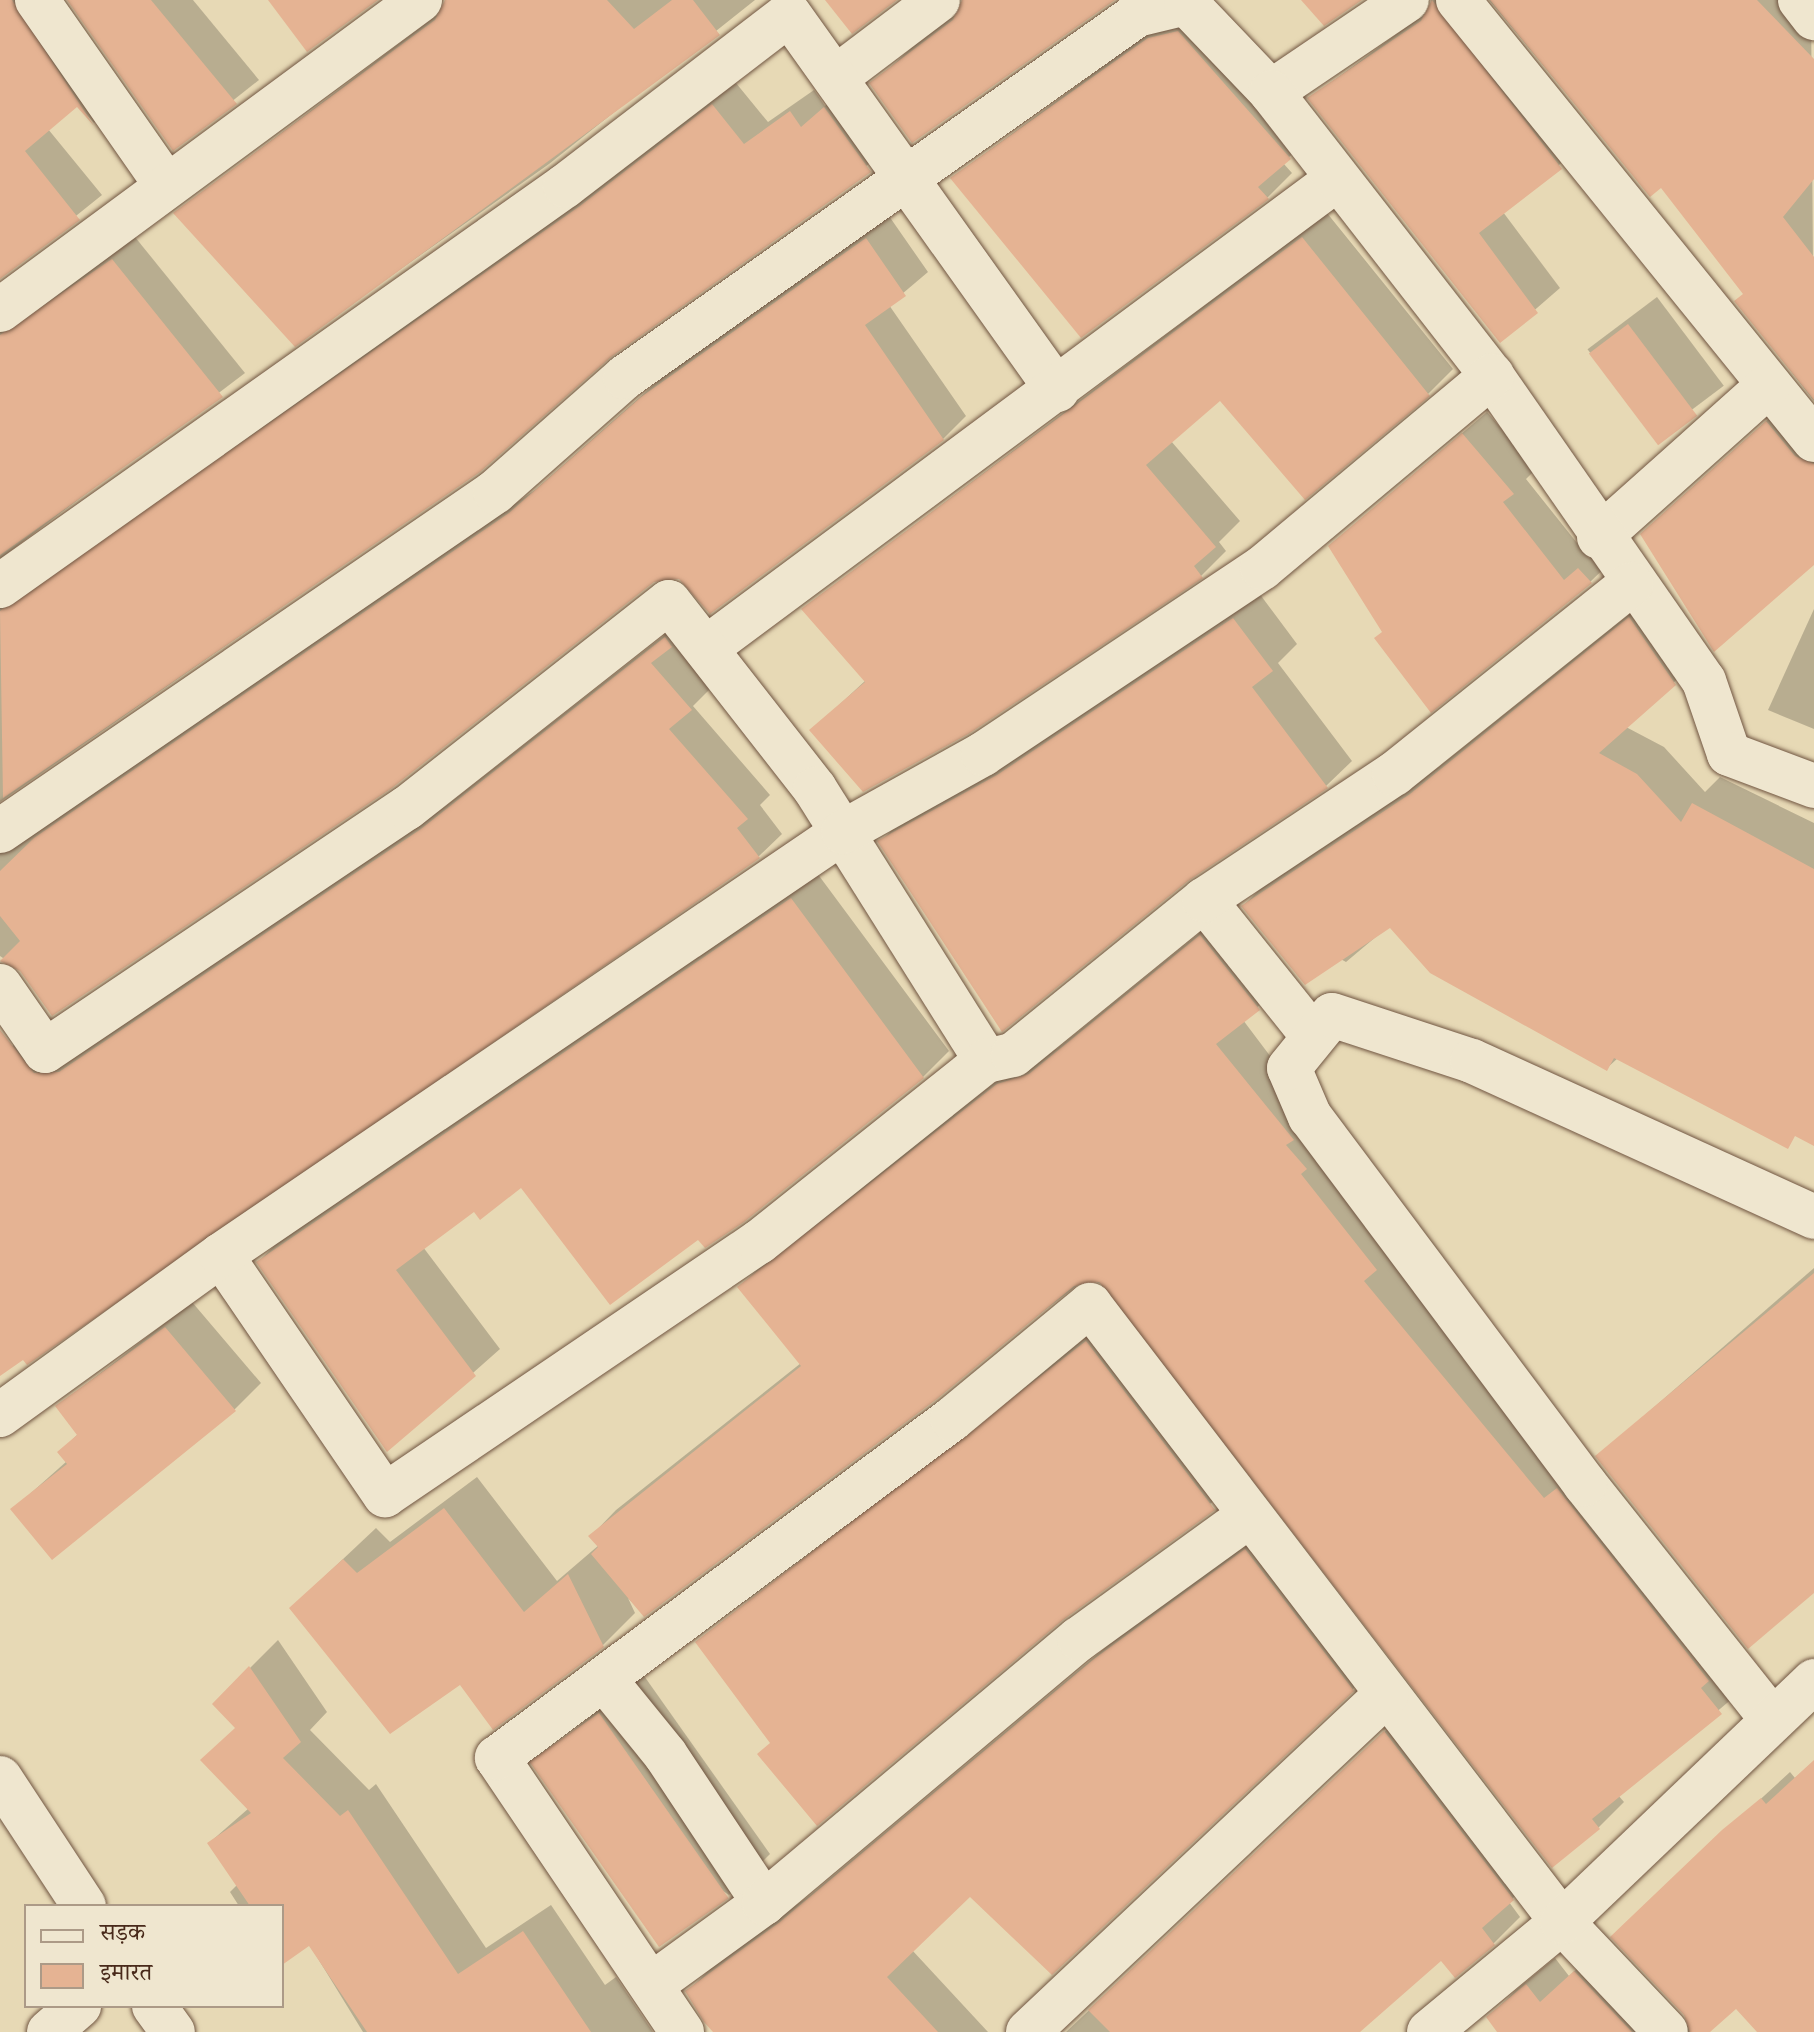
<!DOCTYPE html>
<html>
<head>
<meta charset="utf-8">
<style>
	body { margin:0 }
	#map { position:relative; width:1814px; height:2032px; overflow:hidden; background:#e7d9b5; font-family:"IM FELL French Canon","Noto Serif Devanagari",serif }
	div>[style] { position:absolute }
	.shadow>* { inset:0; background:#0003; transform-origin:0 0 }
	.building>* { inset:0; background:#e5b393; transform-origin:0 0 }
	.roads { filter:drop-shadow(0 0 2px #705541) drop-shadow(0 0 2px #705541) }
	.minor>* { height:44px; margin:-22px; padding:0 22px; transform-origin:22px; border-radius:22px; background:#efe6cf }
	span { translate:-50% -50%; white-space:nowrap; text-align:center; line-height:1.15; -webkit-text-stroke:6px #efe6cf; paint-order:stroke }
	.legend { position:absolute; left:24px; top:1904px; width:260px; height:104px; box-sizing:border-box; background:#efe6cf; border:2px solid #ac9a87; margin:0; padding:10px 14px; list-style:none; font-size:24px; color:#48291a }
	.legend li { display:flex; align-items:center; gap:16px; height:40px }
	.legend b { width:40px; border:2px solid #ac9a87 }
</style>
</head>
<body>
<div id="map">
	<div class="shadow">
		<i style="clip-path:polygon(0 0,45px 0,116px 101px,94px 123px,77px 104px,48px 129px,102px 195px,0 277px)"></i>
		<i style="clip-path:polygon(70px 0,193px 0,259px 80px,173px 148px)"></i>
		<i style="clip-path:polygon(446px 0,755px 0,549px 164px,295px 344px,176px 213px,441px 12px)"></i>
		<i style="clip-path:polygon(964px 0,1111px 0,872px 84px)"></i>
		<i style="clip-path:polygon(1431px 0,1467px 0,1584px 144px,1503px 212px,1560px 288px,1500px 340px,1310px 98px,1432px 8px)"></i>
		<i style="clip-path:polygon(1489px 0,1811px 0,1814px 401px,1737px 302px,1745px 293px,1661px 186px,1650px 194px)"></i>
		<i style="clip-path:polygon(1174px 14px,1314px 133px,1283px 163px,1292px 173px,1268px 197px,1082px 335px,952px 178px)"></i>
		<i style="clip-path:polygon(736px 83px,768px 122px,814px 90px,825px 106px,848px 86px,892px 147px,609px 355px,478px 471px,0 802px,0 569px,39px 584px)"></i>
		<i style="clip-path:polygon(1327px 213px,1453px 369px,1428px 394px,1220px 398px,1171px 441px,1240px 521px,1219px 542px,1226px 551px,1201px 576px,812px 730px,866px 680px,804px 609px)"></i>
		<i style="clip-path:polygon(889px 216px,928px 272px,889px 305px,966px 416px,943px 439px,680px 577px,653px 580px,21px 970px,0 956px,0 813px,39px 829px,535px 490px,666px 374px)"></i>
		<i style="clip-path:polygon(135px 237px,245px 373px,0 559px,0 285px)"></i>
		<i style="left:1657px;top:297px;width:111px;height:87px;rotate:53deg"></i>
		<i style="clip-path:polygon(1790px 400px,1814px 425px,1814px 562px,1666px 511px)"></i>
		<i style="clip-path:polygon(1487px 412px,1536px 469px,1526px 479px,1589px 558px,1602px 546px,1614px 559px,1590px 582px,1383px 631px,1330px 546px)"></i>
		<i style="clip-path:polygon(1657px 592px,1702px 656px,1626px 727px,1664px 747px,1705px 792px,1720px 777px,1814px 823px,1814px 1140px,1618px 1058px,1607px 1068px,1390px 925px,1346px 962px,1243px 906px,1270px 879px,1439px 767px)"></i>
		<i style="clip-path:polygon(1259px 593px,1297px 644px,1278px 663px,1352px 761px,1326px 786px,1187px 879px,880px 842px,906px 816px)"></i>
		<i style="clip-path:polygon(1814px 609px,1814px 729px,1768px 710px)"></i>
		<i style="clip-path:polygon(689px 616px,713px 686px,693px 706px,770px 795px,760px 805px,782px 834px,759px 856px,0 1374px,0 1056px,36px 1027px,84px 1050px,446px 806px)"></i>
		<i style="clip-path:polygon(817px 873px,949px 1051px,923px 1077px,521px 1186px,474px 1209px,423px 1247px,500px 1349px,387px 1449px,258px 1262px,284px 1236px)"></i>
		<i style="clip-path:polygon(1227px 911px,1284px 983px,1243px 1020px,1746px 1687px,1618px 1795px,1624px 1802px,1598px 1828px,1111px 1288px,1087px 1278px,644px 1615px,628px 1598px,635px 1613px,603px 1645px,460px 1682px,291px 1608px,376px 1528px,390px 1542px,477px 1477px,557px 1581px,599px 1545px,591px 1536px,616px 1510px,801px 1363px,740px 1287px,765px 1262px,1025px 1059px,1057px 1049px)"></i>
		<i style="clip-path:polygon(1814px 1268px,1814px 1591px,1598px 1456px)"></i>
		<i style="clip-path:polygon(192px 1302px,261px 1383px,234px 1410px,13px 1509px,67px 1461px,60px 1452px,78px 1434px,58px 1406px)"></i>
		<i style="clip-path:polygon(1114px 1315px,1241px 1480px,1062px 1618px,772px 1742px,698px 1642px)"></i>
		<i style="clip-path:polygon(1273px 1524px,1379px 1663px,1352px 1690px,970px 1894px,912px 1950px,988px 2032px,721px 2032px,687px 1992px,714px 1965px,809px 1896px,1123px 1633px)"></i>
		<i style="clip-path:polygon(278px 1640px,327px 1712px,310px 1730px,369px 1790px,376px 1784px,486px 1948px,551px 1905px,605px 1985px,616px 1977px,653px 2032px,363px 2032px,309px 1944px,282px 1962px,282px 1906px,239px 1906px,230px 1892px,238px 1884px,209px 1843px,249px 1808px,237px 1727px,214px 1704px)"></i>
		<i style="clip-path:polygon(642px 1673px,770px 1854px,729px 1895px,534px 1764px)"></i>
		<i style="clip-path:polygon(1412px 1706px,1539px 1872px,1509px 1902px,1520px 1917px,1494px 1943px,1455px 1975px,1442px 1958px,1352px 2032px,1066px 2032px)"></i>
		<i style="clip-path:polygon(1814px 1761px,1814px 2032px,1761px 2032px,1736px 2006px,1707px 2032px,1500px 2032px,1488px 2018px,1516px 1990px,1555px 1958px,1569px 1976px,1603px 1945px,1676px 2022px,1689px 2026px,1641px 1909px,1790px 1772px,1795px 1778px)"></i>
	</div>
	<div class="building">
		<i style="clip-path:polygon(0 0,12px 0,94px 126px,77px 107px,25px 151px,80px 220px,0 279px)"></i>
		<i style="clip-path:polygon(67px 0,151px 0,237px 104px,173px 151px)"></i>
		<i style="clip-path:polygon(268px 0,378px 0,307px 52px)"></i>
		<i style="clip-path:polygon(445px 0,607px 0,634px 29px,672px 0,693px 0,720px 35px,295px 347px,173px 213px,435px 20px)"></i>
		<i style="clip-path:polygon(825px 0,897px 0,852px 34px)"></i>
		<i style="clip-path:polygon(962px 0,1115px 0,912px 143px,869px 83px,953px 20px)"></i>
		<i style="clip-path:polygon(1301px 0,1362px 0,1324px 26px)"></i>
		<i style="clip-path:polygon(1432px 0,1562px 169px,1479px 233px,1538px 313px,1500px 343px,1307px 98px,1421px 21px)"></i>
		<i style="clip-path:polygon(1490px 0,1757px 0,1814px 59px,1814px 179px,1783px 217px,1814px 257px,1814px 400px,1734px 301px,1743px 294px,1661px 188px,1650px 197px)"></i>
		<i style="clip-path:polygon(1178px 31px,1291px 159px,1258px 187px,1269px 199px,1081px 338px,950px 178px,1148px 38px)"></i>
		<i style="clip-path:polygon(712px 104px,744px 144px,790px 111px,801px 127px,824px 107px,871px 172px,611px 357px,480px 472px,3px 798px,0 611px,580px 206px)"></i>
		<i style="clip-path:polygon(1302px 237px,1430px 396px,1305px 500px,1220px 401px,1146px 465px,1216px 547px,1194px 566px,1203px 578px,970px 733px,863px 792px,809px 730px,865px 682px,801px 609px)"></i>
		<i style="clip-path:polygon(866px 238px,906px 296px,865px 325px,944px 440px,710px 614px,679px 579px,654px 582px,392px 788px,52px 1016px,20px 971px,0 961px,20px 941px,0 916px,0 871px,34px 838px,509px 513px,641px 397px)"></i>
		<i style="clip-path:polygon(112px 259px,223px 397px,0 555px,0 335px)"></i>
		<i style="left:1628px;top:324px;width:115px;height:49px;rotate:53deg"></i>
		<i style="clip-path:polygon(1766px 421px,1795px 456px,1814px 464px,1814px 565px,1714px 652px,1640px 534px)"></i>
		<i style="clip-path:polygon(1462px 433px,1514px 494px,1503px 502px,1564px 580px,1578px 568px,1592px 583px,1431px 713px,1374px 638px,1382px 632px,1328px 546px)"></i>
		<i style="clip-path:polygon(1629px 617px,1676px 685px,1599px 753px,1637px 774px,1681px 822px,1692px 803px,1814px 869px,1814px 1146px,1795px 1136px,1788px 1149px,1614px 1058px,1607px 1071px,1430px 973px,1390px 928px,1305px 985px,1241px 906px,1410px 794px)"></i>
		<i style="clip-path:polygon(1233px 618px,1273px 671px,1252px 687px,1328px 788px,1188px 881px,1002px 1032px,877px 841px,997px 775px)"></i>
		<i style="clip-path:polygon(665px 637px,672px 647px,651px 663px,692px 710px,669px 729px,748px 819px,737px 828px,760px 858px,27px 1365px,23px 1360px,0 1376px,0 1030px,34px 1073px,59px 1072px,421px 829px)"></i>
		<i style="clip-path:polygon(791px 898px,924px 1078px,744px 1222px,705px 1248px,698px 1240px,610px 1305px,521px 1188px,480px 1220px,474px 1212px,396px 1270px,476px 1376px,387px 1452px,256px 1262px)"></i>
		<i style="clip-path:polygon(1200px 935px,1260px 1010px,1216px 1044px,1294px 1140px,1286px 1145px,1307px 1169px,1301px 1174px,1377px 1270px,1364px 1281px,1544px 1498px,1557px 1488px,1709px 1681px,1701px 1688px,1722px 1714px,1592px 1819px,1600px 1829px,1552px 1868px,1099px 1282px,1074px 1286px,937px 1399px,644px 1617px,591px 1554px,598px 1547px,588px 1536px,801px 1366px,737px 1287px,997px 1084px,1029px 1074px)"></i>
		<i style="clip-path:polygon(1814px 1273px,1814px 1593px,1748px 1649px,1595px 1456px)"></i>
		<i style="clip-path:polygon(165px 1327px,236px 1411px,52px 1560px,10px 1509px,67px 1464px,57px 1452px,77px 1435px,55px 1406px)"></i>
		<i style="clip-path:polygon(1086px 1341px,1215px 1510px,1063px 1620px,817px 1826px,757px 1754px,770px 1743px,695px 1642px)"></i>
		<i style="clip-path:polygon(444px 1508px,524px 1612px,568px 1574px,604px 1647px,493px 1730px,460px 1685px,390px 1734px,289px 1608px,343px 1559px,357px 1573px)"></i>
		<i style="clip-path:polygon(1245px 1549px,1354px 1691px,1052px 1975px,970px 1897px,887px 1977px,938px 2032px,713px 2032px,704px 2022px,685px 1991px,780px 1922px,1094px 1659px)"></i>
		<i style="clip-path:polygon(249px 1666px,301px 1742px,283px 1758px,340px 1816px,348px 1810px,458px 1974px,523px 1931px,591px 2032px,367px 2032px,309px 1946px,282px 1965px,282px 1906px,250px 1906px,207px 1843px,251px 1813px,200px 1760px,235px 1728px,212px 1704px)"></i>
		<i style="left:599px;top:1713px;width:226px;height:85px;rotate:55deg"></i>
		<i style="clip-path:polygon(1384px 1731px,1514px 1900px,1482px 1928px,1495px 1945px,1455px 1978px,1441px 1961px,1360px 2032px,1110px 2032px,1088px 2010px)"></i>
		<i style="clip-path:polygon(1814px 1760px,1814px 2032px,1757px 2032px,1736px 2009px,1710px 2032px,1690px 2032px,1684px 2015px,1610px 1937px,1722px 1830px,1761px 1798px,1766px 1804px)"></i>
		<i style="clip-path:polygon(1574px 1971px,1632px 2032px,1497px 2032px,1486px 2017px,1526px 1984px,1540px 2002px)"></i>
	</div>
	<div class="roads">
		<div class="minor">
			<i style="left:37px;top:0;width:222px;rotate:55.1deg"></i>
			<i style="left:1458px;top:0;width:566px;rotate:51.02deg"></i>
			<i style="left:1800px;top:0;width:23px;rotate:52deg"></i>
			<i style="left:839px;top:75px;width:124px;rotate:-37.1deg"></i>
			<i style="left:1271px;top:92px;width:164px;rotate:-34.1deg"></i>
			<i style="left:0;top:310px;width:522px;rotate:-36.43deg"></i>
			<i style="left:1599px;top:537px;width:227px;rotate:-41.8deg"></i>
			<i style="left:0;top:586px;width:692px;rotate:-35.3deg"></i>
			<i style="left:565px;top:186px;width:282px;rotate:-37.5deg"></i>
			<i style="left:789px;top:14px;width:462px;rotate:54.5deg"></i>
			<i style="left:709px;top:646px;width:781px;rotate:-36.62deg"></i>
			<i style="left:0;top:831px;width:600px;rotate:-34.41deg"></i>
			<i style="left:495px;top:492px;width:174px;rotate:-41.5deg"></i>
			<i style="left:625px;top:377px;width:627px;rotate:-35.26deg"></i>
			<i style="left:1137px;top:15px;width:50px;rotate:-13.8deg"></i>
			<i style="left:1186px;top:3px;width:123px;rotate:46.3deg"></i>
			<i style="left:1271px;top:92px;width:360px;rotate:52.1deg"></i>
			<i style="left:1492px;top:376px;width:371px;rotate:55.2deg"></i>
			<i style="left:1704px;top:681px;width:77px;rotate:71.1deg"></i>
			<i style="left:1729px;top:754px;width:91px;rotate:20.6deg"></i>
			<i style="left:1204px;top:900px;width:174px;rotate:51.3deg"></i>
			<i style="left:0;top:986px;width:79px;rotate:55.3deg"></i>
			<i style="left:45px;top:1051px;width:436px;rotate:-33.9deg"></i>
			<i style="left:407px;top:808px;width:333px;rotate:-38.2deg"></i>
			<i style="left:669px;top:602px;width:237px;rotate:52deg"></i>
			<i style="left:815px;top:789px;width:321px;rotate:57.8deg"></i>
			<i style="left:221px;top:1255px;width:291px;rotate:55.7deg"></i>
			<i style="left:385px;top:1495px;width:452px;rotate:-34.1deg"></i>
			<i style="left:759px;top:1242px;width:290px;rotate:-38.6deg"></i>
			<i style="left:986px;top:1061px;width:28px;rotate:-13deg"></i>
			<i style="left:1013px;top:1055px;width:246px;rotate:-39.1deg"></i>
			<i style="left:1204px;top:900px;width:228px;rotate:-33.6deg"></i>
			<i style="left:1394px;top:774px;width:304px;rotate:-38.7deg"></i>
			<i style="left:0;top:1415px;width:273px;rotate:-35.9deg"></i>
			<i style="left:221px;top:1255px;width:752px;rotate:-34.22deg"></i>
			<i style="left:843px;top:832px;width:160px;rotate:-29.1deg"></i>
			<i style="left:983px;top:754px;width:335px;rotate:-33.7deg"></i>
			<i style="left:1262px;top:568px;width:300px;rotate:-39.9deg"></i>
			<i style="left:604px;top:1679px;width:97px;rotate:50.9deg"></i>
			<i style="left:665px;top:1754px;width:179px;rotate:56.4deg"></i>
			<i style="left:1771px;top:1718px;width:299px;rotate:-128.5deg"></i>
			<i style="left:1585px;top:1484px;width:459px;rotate:-126.8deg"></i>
			<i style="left:1310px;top:1117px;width:53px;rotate:-113.2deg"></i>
			<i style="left:1289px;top:1068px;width:68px;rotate:-50.9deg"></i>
			<i style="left:1332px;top:1015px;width:147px;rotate:18.2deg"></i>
			<i style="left:1472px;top:1061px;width:376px;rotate:24.5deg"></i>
			<i style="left:0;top:1778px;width:153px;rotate:56.7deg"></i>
			<i style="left:651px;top:1985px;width:140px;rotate:-36deg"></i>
			<i style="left:764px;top:1903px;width:411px;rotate:-40deg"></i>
			<i style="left:1079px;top:1639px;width:211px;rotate:-35.9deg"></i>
			<i style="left:154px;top:2006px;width:32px;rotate:54deg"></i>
			<i style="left:49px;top:2032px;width:40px;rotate:-41deg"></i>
			<i style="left:682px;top:2032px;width:331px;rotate:-124deg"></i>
			<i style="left:497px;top:1758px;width:567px;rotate:-36.69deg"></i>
			<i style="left:952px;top:1419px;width:179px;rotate:-39.6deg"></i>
			<i style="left:1090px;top:1305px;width:777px;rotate:52.58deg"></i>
			<i style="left:1562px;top:1922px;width:151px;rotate:46.6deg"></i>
			<i style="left:1028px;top:2032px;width:493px;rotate:-43.3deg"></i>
			<i style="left:1429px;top:2032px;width:173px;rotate:-39.6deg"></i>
			<i style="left:1562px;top:1922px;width:349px;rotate:-43.7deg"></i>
		</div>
	</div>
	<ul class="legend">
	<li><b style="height:10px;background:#efe6cf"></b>सड़क</li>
	<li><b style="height:22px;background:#e5b393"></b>इमारत</li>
	</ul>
</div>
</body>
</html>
